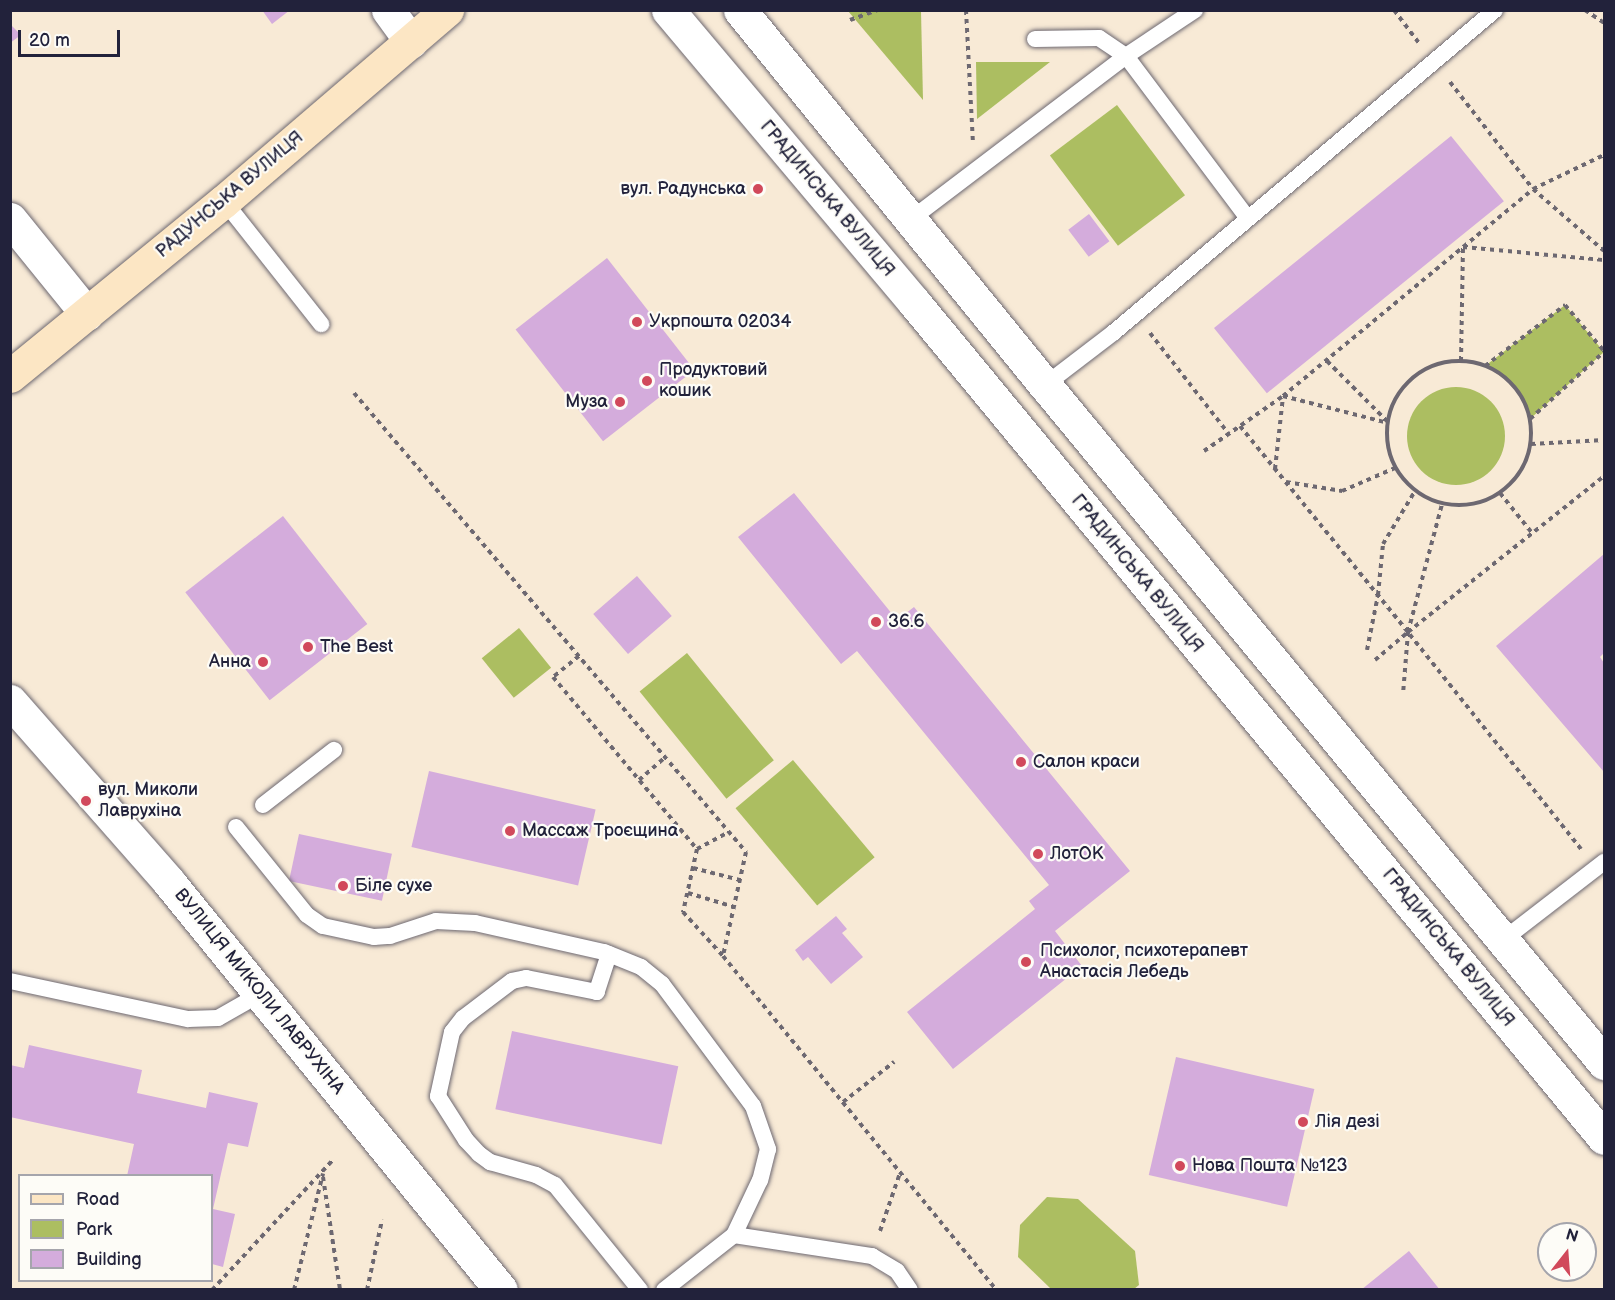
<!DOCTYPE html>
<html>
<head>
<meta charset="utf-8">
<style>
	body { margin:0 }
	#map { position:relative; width:1615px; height:1300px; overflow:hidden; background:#f8ead6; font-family:"Balsamiq Sans",sans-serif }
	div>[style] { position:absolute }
	.green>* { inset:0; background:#acbe61; transform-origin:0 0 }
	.round { border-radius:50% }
	.building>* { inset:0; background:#d4acdc; transform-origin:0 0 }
	.path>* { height:4px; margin-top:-2px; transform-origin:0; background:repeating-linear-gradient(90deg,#6d6871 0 4.5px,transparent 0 9px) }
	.path>.ring { margin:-2px; padding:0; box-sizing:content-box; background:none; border:4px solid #6d6871; border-radius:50% }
	.roads { filter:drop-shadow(0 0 2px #6d6871) drop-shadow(0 0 2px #6d6871) }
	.service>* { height:16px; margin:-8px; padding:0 8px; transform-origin:8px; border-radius:8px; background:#fff }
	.minor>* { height:33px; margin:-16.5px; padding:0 16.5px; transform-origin:16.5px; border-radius:16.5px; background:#fff }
	.tertiary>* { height:33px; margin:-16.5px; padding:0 16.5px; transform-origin:16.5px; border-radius:16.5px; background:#fff }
	.secondary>* { height:33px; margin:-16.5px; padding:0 16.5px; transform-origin:16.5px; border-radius:16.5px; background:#fce6c4 }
	.dots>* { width:16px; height:16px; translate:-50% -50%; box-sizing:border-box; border:3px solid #fdfcf7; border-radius:50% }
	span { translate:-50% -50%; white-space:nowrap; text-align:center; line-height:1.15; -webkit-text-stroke:4.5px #fdfcf7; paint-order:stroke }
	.poi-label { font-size:18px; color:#22223b }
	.right { translate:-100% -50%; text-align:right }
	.left { translate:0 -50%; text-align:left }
	.street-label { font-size:18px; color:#22223b }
	.frame { position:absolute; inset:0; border:12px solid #22223b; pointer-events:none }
	.legend { position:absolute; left:18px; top:1174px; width:195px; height:108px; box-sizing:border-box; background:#fdfcf7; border:2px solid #a5a5ac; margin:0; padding:8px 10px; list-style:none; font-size:18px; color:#22223b }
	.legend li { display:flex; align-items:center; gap:12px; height:30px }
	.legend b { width:30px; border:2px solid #a5a5ac }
	.north { position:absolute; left:1537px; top:1222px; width:60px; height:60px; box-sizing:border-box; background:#fdfcf7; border:2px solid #a5a5ac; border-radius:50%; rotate:17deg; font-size:16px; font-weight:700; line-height:24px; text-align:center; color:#22223b }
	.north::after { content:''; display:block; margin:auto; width:21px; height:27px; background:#d1495b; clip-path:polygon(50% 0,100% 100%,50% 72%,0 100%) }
	.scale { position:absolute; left:18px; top:30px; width:102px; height:27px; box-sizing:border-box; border:3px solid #22223b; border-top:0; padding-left:8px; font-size:18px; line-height:21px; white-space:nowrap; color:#22223b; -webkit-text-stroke:4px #fdfcf7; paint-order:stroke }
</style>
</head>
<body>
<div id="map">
	<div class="green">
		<i style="clip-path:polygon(848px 11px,921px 11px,923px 100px)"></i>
		<i style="clip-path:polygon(976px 62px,1050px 62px,977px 119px)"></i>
		<i style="left:1117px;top:105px;width:113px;height:84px;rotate:53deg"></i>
		<i style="clip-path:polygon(1565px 305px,1604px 352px,1530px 419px,1522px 397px,1506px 378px,1485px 366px)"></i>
		<i class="round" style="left:1407px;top:387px;width:98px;height:98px"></i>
		<i style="left:519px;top:628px;width:51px;height:48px;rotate:51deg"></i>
		<i style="left:687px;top:653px;width:138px;height:61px;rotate:51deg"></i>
		<i style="left:793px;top:760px;width:127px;height:75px;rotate:50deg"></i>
		<i style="clip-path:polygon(1047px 1197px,1078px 1199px,1135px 1251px,1139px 1285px,1134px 1289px,1051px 1289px,1018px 1257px,1020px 1225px)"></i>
	</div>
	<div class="building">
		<i style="clip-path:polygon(262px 10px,290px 10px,272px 24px)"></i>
		<i style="clip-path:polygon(10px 24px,21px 35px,10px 43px)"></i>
		<i style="left:1451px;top:136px;width:84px;height:305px;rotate:51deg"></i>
		<i style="left:1089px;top:214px;width:34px;height:26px;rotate:53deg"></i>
		<i style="left:607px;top:258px;width:142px;height:116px;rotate:52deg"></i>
		<i style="clip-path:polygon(794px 493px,897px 620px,914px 607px,1130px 871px,1055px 931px,1082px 966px,953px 1069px,907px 1012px,1035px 909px,1029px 901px,1049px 885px,857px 651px,841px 664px,738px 537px)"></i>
		<i style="left:283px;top:516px;width:137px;height:124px;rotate:52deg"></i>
		<i style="clip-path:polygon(1604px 554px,1604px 653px,1600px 657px,1604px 663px,1604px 772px,1496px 646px)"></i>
		<i style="left:637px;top:576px;width:53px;height:58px;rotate:49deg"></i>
		<i style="left:429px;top:771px;width:171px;height:78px;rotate:13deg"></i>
		<i style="left:299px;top:834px;width:95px;height:48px;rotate:12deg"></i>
		<i style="clip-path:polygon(836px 916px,847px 929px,842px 933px,863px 957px,831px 984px,808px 957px,803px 961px,795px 950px)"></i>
		<i style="left:512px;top:1031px;width:170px;height:80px;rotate:12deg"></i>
		<i style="clip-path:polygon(29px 1045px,142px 1070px,137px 1093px,206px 1108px,209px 1092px,258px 1103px,248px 1147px,228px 1143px,213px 1209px,235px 1214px,223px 1267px,212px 1264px,212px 1176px,127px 1176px,134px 1144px,10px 1117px,10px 1065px,24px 1068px)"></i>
		<i style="left:1176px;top:1057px;width:142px;height:121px;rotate:13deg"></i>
		<i style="clip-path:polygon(1409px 1251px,1440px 1290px,1361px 1290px)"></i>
	</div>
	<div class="path">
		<i style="left:966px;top:10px;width:132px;rotate:87deg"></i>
		<i style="left:1394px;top:10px;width:41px;rotate:52.9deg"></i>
		<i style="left:1585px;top:10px;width:23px;rotate:34deg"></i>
		<i style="left:850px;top:20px;width:29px;rotate:-20deg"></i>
		<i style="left:1450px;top:82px;width:135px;rotate:52.2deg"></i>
		<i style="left:1533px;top:189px;width:94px;rotate:41.1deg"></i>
		<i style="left:1150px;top:333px;width:128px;rotate:52deg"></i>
		<i style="left:1327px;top:361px;width:86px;rotate:45deg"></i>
		<i style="left:1461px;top:361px;width:114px;rotate:-89deg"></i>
		<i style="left:1463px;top:247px;width:142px;rotate:5.3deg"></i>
		<i class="ring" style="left:1387px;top:361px;width:140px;height:140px"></i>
		<i style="left:1485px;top:366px;width:101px;rotate:-37.3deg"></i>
		<i style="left:1565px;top:305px;width:60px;rotate:49.7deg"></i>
		<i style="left:354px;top:393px;width:604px;rotate:49.5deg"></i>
		<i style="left:746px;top:852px;width:107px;rotate:102.5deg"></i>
		<i style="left:723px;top:956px;width:431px;rotate:50.7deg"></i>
		<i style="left:1530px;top:419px;width:100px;rotate:-42.2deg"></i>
		<i style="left:1240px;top:426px;width:266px;rotate:50.8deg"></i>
		<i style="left:1408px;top:632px;width:62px;rotate:94.6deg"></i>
		<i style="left:1531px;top:444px;width:73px;rotate:-3.1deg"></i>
		<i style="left:1204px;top:451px;width:96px;rotate:-34.8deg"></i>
		<i style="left:1283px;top:396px;width:108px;rotate:14.4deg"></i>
		<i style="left:1275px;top:469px;width:73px;rotate:-83.7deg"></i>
		<i style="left:1283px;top:396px;width:325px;rotate:-39.6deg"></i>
		<i style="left:1533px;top:189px;width:79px;rotate:-25.6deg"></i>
		<i style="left:1286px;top:482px;width:57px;rotate:9.1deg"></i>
		<i style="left:1342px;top:491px;width:58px;rotate:-23.5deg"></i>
		<i style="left:1500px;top:493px;width:51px;rotate:51.3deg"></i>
		<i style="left:1367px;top:650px;width:56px;rotate:-78.7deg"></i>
		<i style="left:1378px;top:595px;width:51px;rotate:-84.4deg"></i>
		<i style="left:1383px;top:544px;width:62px;rotate:-58.9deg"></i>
		<i style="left:579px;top:656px;width:33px;rotate:141deg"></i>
		<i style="left:553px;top:677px;width:224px;rotate:50.1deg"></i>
		<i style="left:697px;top:849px;width:65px;rotate:102.5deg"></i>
		<i style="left:683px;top:912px;width:59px;rotate:47.7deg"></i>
		<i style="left:1375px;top:660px;width:43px;rotate:-40.3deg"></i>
		<i style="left:1408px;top:632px;width:132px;rotate:-75.1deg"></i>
		<i style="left:639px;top:780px;width:35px;rotate:-41deg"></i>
		<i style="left:697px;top:849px;width:36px;rotate:-28deg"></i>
		<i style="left:1581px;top:849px;width:278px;rotate:-128.6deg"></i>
		<i style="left:1408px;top:632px;width:251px;rotate:-38.5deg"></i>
		<i style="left:693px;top:868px;width:49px;rotate:14.3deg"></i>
		<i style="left:688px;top:893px;width:48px;rotate:16.9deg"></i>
		<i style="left:843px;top:1102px;width:65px;rotate:-38.1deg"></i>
		<i style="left:323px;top:1177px;width:114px;rotate:81.4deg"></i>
		<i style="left:880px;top:1231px;width:61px;rotate:-71deg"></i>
		<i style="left:212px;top:1290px;width:178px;rotate:-47.1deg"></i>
		<i style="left:294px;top:1290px;width:120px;rotate:-76deg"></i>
		<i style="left:367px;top:1290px;width:72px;rotate:-77.9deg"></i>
	</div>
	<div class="roads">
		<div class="service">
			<i style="left:1035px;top:39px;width:64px;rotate:-0.9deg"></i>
			<i style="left:1099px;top:38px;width:32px;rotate:34deg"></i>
			<i style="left:1126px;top:56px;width:201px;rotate:53.1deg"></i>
			<i style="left:224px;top:201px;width:157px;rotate:51.7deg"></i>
			<i style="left:910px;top:220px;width:271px;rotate:-37.2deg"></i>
			<i style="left:1126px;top:56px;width:83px;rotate:-33.7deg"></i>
			<i style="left:1045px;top:385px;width:86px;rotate:-37.4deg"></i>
			<i style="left:1113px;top:333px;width:500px;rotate:-40.22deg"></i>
			<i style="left:263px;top:805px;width:90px;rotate:-37.8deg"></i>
			<i style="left:236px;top:827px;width:113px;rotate:51.1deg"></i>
			<i style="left:307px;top:915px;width:19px;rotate:35deg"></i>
			<i style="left:323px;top:926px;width:52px;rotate:12.2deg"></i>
			<i style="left:374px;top:937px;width:16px;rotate:-4deg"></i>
			<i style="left:390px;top:936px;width:48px;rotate:-18.1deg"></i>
			<i style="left:436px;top:921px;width:39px;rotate:3deg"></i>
			<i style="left:475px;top:923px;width:132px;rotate:12.7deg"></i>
			<i style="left:604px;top:952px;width:40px;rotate:22deg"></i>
			<i style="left:641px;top:967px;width:27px;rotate:39deg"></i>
			<i style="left:662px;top:984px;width:152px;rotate:53.3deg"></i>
			<i style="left:753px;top:1106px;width:46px;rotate:70.8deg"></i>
			<i style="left:768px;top:1149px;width:32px;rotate:104deg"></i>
			<i style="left:760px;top:1180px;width:61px;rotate:115.3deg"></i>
			<i style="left:734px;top:1235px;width:89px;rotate:141.8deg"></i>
			<i style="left:1503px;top:940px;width:128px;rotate:-37.7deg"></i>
			<i style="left:609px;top:954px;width:40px;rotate:108deg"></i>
			<i style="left:597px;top:992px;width:72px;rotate:-168.8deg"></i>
			<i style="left:526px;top:978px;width:14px;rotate:168deg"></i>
			<i style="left:512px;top:981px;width:61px;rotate:142.9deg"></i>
			<i style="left:463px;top:1018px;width:18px;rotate:128deg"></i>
			<i style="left:452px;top:1032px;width:66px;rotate:102.3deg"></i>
			<i style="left:438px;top:1096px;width:52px;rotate:57.5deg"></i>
			<i style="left:466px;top:1140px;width:19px;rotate:47deg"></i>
			<i style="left:479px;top:1154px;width:14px;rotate:36deg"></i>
			<i style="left:490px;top:1162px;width:48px;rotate:15.8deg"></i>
			<i style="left:536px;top:1175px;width:21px;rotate:28deg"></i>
			<i style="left:555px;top:1185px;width:135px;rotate:51deg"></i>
			<i style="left:10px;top:981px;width:182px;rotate:12.1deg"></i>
			<i style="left:188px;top:1019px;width:30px;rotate:-2deg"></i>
			<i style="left:218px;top:1018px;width:48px;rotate:-29.7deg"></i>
			<i style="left:734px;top:1235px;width:140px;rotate:8.7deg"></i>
			<i style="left:872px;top:1256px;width:29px;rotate:31deg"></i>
			<i style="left:897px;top:1271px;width:23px;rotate:56deg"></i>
		</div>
		<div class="minor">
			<i style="left:388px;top:10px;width:39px;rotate:54deg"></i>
			<i style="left:10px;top:219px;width:122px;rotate:51deg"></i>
			<i style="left:10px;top:701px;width:240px;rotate:48.7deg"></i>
			<i style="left:168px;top:881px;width:527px;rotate:50.85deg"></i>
		</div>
		<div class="tertiary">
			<i style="left:668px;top:10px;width:380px;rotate:49.9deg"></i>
			<i style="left:913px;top:301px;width:1085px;rotate:50.46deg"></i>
			<i style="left:740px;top:10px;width:483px;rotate:50.9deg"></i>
			<i style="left:1045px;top:385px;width:879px;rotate:50.49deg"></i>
		</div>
		<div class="secondary">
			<i style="left:10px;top:376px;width:276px;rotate:-39.3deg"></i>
			<i style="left:224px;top:201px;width:294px;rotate:-40.6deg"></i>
		</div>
	</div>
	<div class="dots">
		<i style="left:758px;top:189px;background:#d1495b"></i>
		<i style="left:637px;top:322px;background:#d1495b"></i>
		<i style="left:647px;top:381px;background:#d1495b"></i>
		<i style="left:620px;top:402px;background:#d1495b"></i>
		<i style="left:876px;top:622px;background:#d1495b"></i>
		<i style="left:308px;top:647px;background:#d1495b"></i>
		<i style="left:263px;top:662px;background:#d1495b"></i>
		<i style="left:1021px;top:762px;background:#d1495b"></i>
		<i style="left:86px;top:801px;background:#d1495b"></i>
		<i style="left:510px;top:831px;background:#d1495b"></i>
		<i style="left:1038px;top:854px;background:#d1495b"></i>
		<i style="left:343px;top:886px;background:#d1495b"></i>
		<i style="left:1026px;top:962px;background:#d1495b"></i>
		<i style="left:1303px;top:1122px;background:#d1495b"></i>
		<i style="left:1180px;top:1166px;background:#d1495b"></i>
	</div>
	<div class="poi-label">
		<span class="right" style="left:746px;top:189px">вул. Радунська</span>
		<span class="left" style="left:649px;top:322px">Укрпошта 02034</span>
		<span class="left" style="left:659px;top:381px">Продуктовий<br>кошик</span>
		<span class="right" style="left:608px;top:402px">Муза</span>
		<span class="left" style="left:888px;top:622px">36.6</span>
		<span class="left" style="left:320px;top:647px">The Best</span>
		<span class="right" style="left:251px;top:662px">Анна</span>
		<span class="left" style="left:1033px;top:762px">Салон краси</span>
		<span class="left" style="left:98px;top:801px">вул. Миколи<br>Лаврухіна</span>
		<span class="left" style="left:522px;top:831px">Массаж Троєщина</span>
		<span class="left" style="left:1050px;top:854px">ЛотОК</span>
		<span class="left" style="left:355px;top:886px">Біле сухе</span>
		<span class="left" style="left:1040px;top:962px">Психолог, психотерапевт<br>Анастасія Лебедь</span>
		<span class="left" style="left:1315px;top:1122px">Лія дезі</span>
		<span class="left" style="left:1192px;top:1166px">Нова Пошта №123</span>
	</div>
	<div class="street-label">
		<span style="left:230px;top:195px;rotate:-40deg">РАДУНСЬКА ВУЛИЦЯ</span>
		<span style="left:827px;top:199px;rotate:50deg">ГРАДИНСЬКА ВУЛИЦЯ</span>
		<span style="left:1137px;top:574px;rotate:51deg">ГРАДИНСЬКА ВУЛИЦЯ</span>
		<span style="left:1448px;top:948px;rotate:51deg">ГРАДИНСЬКА ВУЛИЦЯ</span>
		<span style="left:259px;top:992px;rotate:51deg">ВУЛИЦЯ МИКОЛИ ЛАВРУХІНА</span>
	</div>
	<div class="frame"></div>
	<ul class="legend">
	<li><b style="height:8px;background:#fce6c4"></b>Road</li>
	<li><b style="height:16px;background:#acbe61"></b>Park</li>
	<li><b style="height:16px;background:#d4acdc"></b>Building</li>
	</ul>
	<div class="north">N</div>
	<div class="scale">20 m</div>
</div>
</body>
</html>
